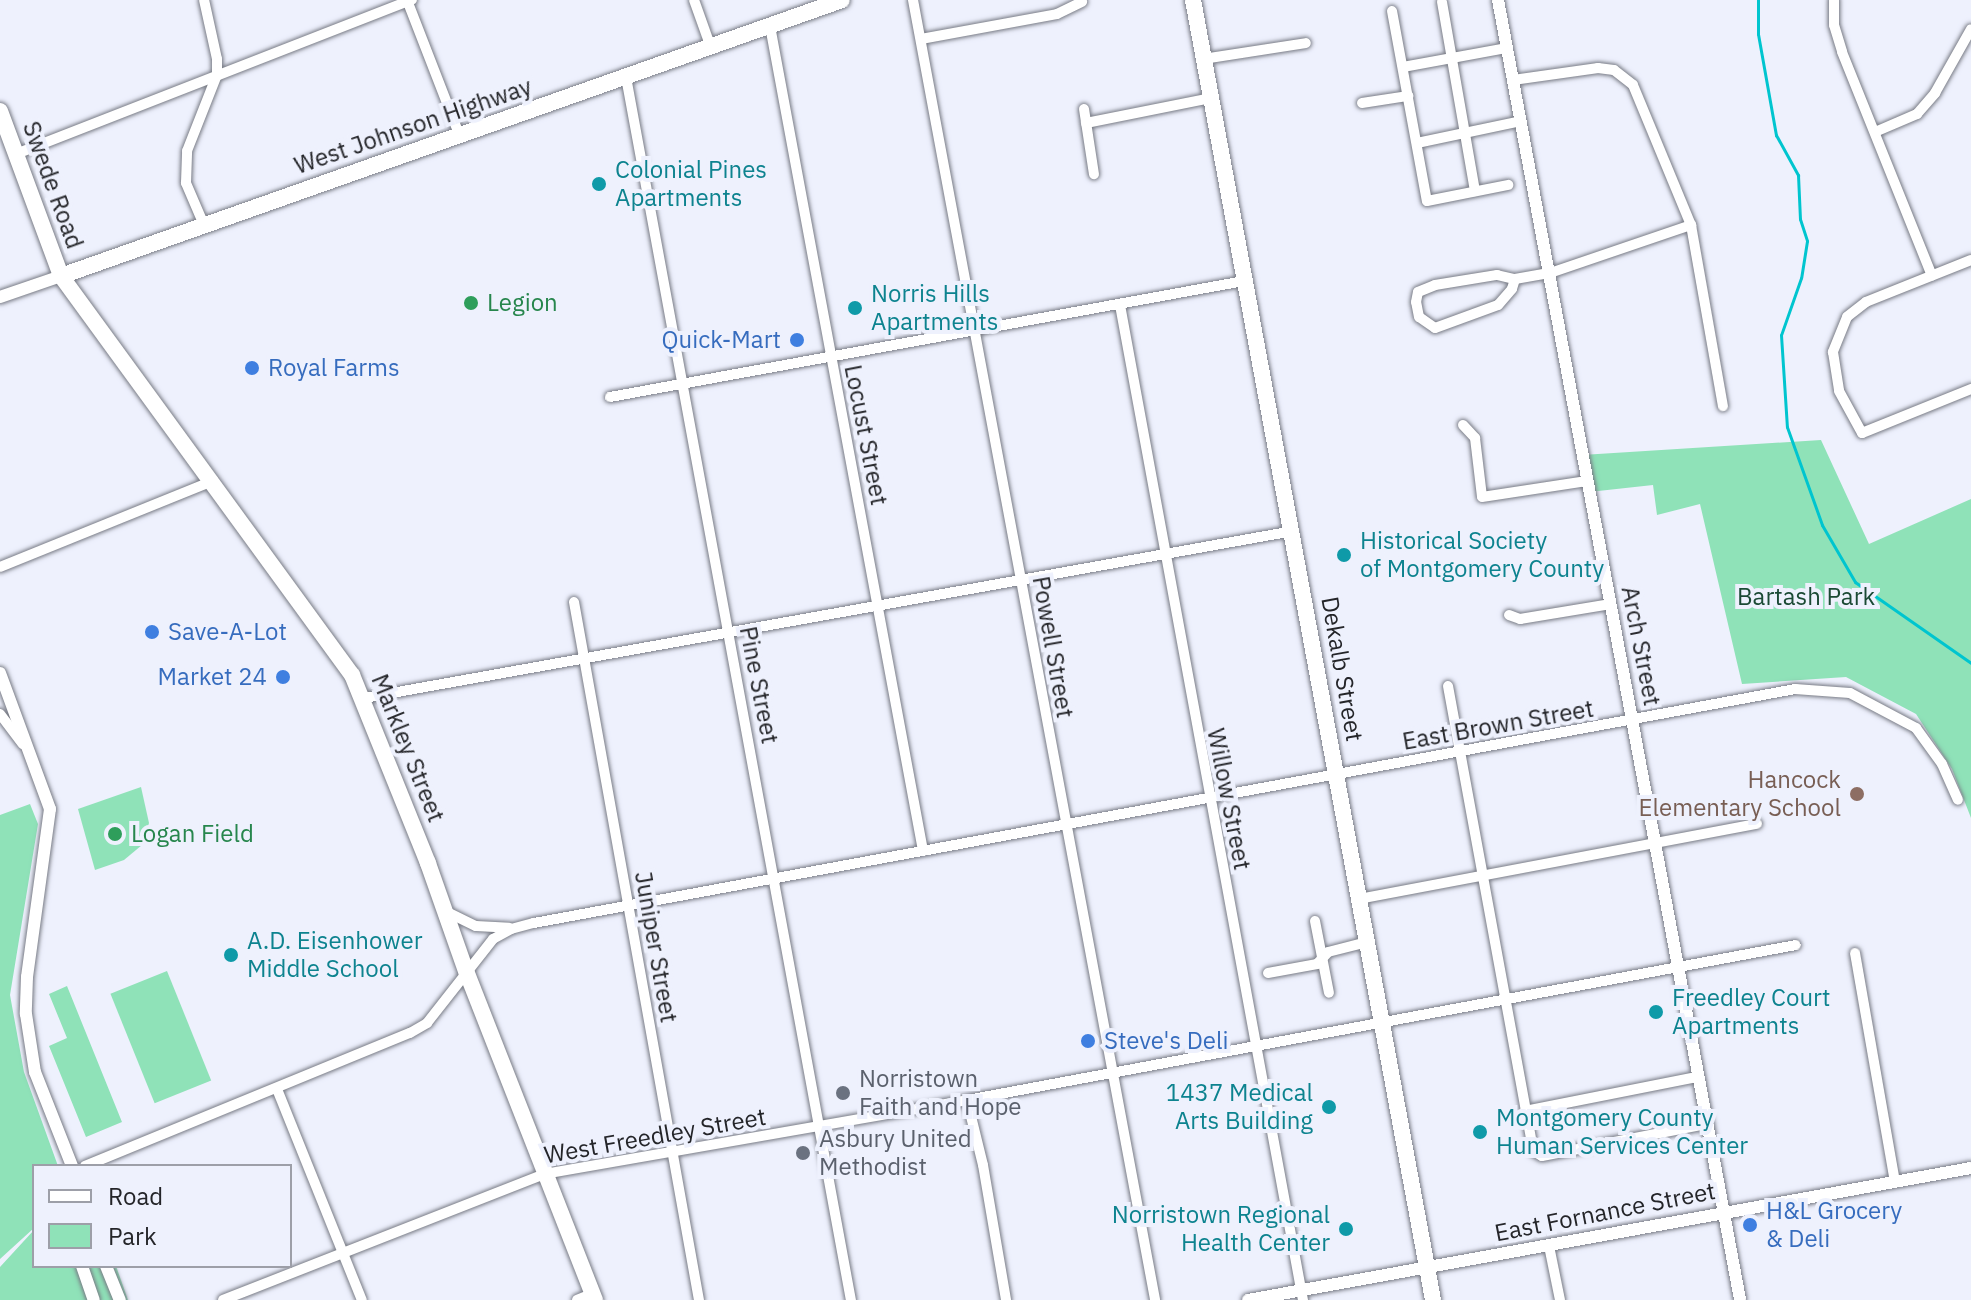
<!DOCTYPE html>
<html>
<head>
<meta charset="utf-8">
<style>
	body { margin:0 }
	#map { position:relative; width:1971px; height:1300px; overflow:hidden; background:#eef1fd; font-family:"IBM Plex Sans",sans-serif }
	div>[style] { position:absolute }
	.green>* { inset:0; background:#8fe2b8; transform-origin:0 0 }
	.stream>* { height:3px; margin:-1.5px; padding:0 1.5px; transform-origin:1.5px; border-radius:1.5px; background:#00c5cf }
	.roads { filter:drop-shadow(0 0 2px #787b85) drop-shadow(0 0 2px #787b85) }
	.minor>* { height:10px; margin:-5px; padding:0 5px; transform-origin:5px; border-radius:5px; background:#fff }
	.tertiary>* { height:12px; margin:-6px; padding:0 6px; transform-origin:6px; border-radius:6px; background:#fff }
	.primary>* { height:16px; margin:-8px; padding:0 8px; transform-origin:8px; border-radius:8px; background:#fff }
	.trunk>* { height:16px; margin:-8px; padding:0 8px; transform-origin:8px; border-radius:8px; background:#fff }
	.dots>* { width:22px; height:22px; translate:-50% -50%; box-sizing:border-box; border:4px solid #eef1fd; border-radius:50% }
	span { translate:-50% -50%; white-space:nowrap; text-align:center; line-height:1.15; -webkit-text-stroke:8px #eef1fd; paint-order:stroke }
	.street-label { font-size:24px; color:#242529 }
	.culture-label { font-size:24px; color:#0d838f }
	.left { translate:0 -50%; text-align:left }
	.right { translate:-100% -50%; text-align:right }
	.leisure-label { font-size:24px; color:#27864d }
	.shop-label { font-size:24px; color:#366cbe }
	.park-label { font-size:24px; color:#1b4a35 }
	.education-label { font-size:24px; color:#785e54 }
	.worship-label { font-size:24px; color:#5b616d }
	.legend { position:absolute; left:32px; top:1164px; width:260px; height:104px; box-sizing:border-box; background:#eef1fd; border:2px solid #9d9fa8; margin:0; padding:10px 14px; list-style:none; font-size:24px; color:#242529 }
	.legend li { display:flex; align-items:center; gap:16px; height:40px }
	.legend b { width:40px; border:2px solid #9d9fa8 }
</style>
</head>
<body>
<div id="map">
	<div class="green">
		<i style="clip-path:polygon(1821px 440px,1869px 544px,1971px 499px,1971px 818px,1952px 769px,1916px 714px,1846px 677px,1742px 684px,1700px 504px,1657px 515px,1653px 485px,1589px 492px,1582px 455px)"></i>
		<i style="clip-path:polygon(141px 787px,149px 823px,142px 845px,124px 860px,95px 870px,78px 809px)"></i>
		<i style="clip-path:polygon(30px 804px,38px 824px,10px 995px,24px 1072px,58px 1166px,34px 1166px,34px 1228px,0 1259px,0 815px)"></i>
		<i style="left:167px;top:971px;width:118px;height:61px;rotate:68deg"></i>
		<i style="clip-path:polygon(67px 986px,122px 1122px,86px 1137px,49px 1046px,67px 1038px,49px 994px)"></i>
		<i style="clip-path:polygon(34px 1230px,34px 1266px,116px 1266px,128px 1300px,0 1300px,0 1267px)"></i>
	</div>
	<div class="stream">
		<i style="left:1758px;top:0;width:34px;rotate:90deg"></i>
		<i style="left:1758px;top:34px;width:103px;rotate:79.9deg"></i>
		<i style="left:1776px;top:135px;width:46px;rotate:61.2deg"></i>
		<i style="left:1798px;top:175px;width:44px;rotate:87.4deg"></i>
		<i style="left:1800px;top:219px;width:23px;rotate:72deg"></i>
		<i style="left:1807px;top:241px;width:37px;rotate:99deg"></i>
		<i style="left:1801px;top:278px;width:60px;rotate:109.3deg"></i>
		<i style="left:1781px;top:335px;width:92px;rotate:86.3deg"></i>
		<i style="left:1787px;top:427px;width:104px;rotate:70.3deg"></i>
		<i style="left:1822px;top:525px;width:66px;rotate:59.9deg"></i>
		<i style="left:1855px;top:582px;width:141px;rotate:34.9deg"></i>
	</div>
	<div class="roads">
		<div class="minor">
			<i style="left:407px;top:0;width:144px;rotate:68.8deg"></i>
			<i style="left:694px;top:0;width:48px;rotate:70.4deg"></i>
			<i style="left:913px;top:0;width:1322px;rotate:79.45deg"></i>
			<i style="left:1834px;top:0;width:25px;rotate:90deg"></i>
			<i style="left:1834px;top:25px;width:28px;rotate:73deg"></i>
			<i style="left:1842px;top:52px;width:241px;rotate:68.1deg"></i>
			<i style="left:1442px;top:2px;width:192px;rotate:80.1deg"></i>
			<i style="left:1392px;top:11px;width:193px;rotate:79.6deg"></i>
			<i style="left:1427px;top:201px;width:83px;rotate:-11.2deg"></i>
			<i style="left:770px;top:26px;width:839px;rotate:79.49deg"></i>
			<i style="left:921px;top:39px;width:138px;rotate:-10.4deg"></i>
			<i style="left:1057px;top:14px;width:28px;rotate:-26deg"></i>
			<i style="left:1203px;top:59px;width:104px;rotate:-8.8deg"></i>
			<i style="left:1403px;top:67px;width:106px;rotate:-10.4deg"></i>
			<i style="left:626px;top:77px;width:1244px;rotate:79.58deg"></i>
			<i style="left:1513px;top:80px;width:86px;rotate:-8deg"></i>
			<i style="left:1598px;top:68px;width:16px;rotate:7deg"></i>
			<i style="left:1614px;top:70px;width:24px;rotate:38deg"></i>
			<i style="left:1633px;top:85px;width:152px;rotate:67.5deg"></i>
			<i style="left:1691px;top:225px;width:184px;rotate:80deg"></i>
			<i style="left:1362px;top:103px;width:47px;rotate:-8.7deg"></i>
			<i style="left:1084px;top:109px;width:66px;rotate:81.3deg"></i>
			<i style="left:1086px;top:123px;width:127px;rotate:-11.3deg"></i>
			<i style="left:1875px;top:132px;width:46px;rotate:-23.2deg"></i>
			<i style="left:1917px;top:114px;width:28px;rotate:-49deg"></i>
			<i style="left:1935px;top:93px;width:73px;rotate:-60.6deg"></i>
			<i style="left:1417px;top:143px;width:106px;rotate:-11.9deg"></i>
			<i style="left:16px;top:154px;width:425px;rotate:-21.3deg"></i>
			<i style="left:204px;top:225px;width:46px;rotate:-113.2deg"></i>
			<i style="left:186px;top:183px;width:32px;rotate:-88deg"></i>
			<i style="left:187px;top:151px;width:82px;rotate:-68.5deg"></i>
			<i style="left:217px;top:75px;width:16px;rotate:-90deg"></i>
			<i style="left:217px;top:59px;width:60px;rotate:-102.4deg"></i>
			<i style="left:1971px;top:260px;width:113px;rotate:158.2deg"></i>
			<i style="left:1866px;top:302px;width:24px;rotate:142deg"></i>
			<i style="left:1847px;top:317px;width:38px;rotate:112deg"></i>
			<i style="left:1833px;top:352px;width:39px;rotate:81deg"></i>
			<i style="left:1839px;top:391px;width:48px;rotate:61.3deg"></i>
			<i style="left:1862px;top:433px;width:118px;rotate:-22deg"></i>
			<i style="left:1515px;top:279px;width:10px;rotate:107deg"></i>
			<i style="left:1512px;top:289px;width:21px;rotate:131deg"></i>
			<i style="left:1498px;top:305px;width:67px;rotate:159.9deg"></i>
			<i style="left:1435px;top:328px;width:19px;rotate:-145deg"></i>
			<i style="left:1419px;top:317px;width:15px;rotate:-101deg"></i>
			<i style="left:1416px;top:302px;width:10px;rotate:-79deg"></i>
			<i style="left:1418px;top:292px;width:18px;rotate:-22deg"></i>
			<i style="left:1435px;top:285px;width:63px;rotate:-9.2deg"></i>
			<i style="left:1497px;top:275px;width:18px;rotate:13deg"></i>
			<i style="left:1515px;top:279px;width:36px;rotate:-10deg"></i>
			<i style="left:1550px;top:273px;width:149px;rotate:-18.8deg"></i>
			<i style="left:1120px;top:305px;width:1012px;rotate:79.58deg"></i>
			<i style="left:610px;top:397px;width:645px;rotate:-10.37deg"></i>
			<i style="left:1463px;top:425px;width:18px;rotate:47deg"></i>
			<i style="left:1475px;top:438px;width:59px;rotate:83.2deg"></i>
			<i style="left:1482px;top:497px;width:106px;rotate:-8.7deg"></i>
			<i style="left:0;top:567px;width:230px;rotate:-22deg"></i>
			<i style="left:574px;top:602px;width:709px;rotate:79.85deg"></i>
			<i style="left:1509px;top:615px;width:12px;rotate:20deg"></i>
			<i style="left:1520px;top:619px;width:92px;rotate:-9.4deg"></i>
			<i style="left:1448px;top:686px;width:473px;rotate:79.6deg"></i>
			<i style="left:1533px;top:1151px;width:10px;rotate:29deg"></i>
			<i style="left:1542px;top:1156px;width:167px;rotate:-11deg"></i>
			<i style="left:364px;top:698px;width:944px;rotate:-10.19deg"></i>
			<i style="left:0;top:714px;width:38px;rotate:53deg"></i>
			<i style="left:1359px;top:899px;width:405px;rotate:-10.7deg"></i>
			<i style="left:445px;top:911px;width:34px;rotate:26deg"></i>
			<i style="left:476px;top:926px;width:33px;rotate:3deg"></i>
			<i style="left:1315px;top:921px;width:73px;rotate:79deg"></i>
			<i style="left:1855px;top:953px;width:233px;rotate:80.1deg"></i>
			<i style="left:1268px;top:973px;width:50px;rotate:-10.4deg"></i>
			<i style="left:1317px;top:964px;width:16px;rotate:-47deg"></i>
			<i style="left:1328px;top:952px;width:40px;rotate:-14.4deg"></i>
			<i style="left:277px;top:1089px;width:227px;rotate:68.1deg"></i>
			<i style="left:967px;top:1100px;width:67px;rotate:76.2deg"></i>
			<i style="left:983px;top:1165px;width:137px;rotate:80.3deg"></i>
			<i style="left:1525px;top:1111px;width:175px;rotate:-11.2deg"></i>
			<i style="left:85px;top:1166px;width:351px;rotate:-22.3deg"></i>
			<i style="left:410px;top:1033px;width:20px;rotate:-30deg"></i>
			<i style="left:427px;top:1023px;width:107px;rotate:-51.8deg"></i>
			<i style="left:493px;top:939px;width:21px;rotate:-29deg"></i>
			<i style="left:511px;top:929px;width:24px;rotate:-15deg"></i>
			<i style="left:534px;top:923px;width:1283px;rotate:-10.51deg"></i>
			<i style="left:1795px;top:689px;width:55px;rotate:4.2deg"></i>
			<i style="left:1850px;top:693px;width:75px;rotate:27.9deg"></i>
			<i style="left:1916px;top:728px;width:44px;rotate:54.2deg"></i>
			<i style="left:1942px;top:764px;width:39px;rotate:66deg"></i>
			<i style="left:1549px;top:1246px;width:55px;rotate:78.5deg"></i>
			<i style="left:223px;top:1300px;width:345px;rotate:-21.4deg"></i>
			<i style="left:544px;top:1174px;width:429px;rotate:-9.9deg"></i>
			<i style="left:967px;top:1100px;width:843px;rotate:-10.59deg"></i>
			<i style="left:577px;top:1300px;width:16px;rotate:-22deg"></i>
		</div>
		<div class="tertiary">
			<i style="left:1498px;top:0;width:1322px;rotate:79.45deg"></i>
			<i style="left:0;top:297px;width:65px;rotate:-19deg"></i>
			<i style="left:0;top:673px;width:145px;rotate:69.8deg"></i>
			<i style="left:50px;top:809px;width:170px;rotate:97.8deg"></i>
			<i style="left:27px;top:977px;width:37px;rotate:92deg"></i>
			<i style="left:26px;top:1014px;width:59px;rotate:81.2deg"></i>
			<i style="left:35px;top:1072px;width:101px;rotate:68.5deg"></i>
			<i style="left:82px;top:1266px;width:36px;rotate:71deg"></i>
			<i style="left:106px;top:1266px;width:37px;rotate:68deg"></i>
			<i style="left:1248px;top:1300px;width:735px;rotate:-10.35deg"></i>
		</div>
		<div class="primary">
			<i style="left:0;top:111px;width:176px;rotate:69.7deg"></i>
		</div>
		<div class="trunk">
			<i style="left:1193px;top:0;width:1322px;rotate:79.54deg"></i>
			<i style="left:595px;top:1300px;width:350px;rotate:-111.4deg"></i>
			<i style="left:467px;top:974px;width:118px;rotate:-109.4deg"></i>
			<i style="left:428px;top:863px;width:203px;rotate:-112deg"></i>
			<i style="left:352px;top:675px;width:494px;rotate:-126.1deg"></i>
			<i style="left:61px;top:276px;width:828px;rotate:-19.46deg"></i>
		</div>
	</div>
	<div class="dots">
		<i style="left:599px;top:184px;background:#0f9aa8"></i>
		<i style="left:471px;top:303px;background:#2e9e5b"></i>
		<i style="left:855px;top:308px;background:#0f9aa8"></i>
		<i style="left:797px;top:340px;background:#3f7fe0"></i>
		<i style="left:252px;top:368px;background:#3f7fe0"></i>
		<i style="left:1344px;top:555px;background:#0f9aa8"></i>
		<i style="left:152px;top:632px;background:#3f7fe0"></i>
		<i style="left:283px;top:677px;background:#3f7fe0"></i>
		<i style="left:1857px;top:794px;background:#8d6e63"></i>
		<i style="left:115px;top:834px;background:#2e9e5b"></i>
		<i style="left:231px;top:955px;background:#0f9aa8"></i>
		<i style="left:1656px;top:1012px;background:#0f9aa8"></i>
		<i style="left:1088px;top:1041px;background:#3f7fe0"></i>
		<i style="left:843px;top:1093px;background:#6b7280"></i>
		<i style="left:1329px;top:1107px;background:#0f9aa8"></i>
		<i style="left:1480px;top:1132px;background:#0f9aa8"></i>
		<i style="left:803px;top:1153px;background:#6b7280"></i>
		<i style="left:1750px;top:1225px;background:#3f7fe0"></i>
		<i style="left:1346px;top:1229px;background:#0f9aa8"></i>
	</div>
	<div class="street-label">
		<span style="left:413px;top:126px;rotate:-19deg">West Johnson Highway</span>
		<span style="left:53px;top:185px;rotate:70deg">Swede Road</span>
		<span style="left:866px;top:435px;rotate:79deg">Locust Street</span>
		<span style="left:1641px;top:646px;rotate:79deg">Arch Street</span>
		<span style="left:1053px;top:647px;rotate:80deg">Powell Street</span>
		<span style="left:1342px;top:669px;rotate:80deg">Dekalb Street</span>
		<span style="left:759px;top:685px;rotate:79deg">Pine Street</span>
		<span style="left:1498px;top:725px;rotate:-10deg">East Brown Street</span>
		<span style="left:408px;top:748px;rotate:68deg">Markley Street</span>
		<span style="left:1229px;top:799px;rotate:79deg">Willow Street</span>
		<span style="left:656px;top:947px;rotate:80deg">Juniper Street</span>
		<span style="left:655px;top:1136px;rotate:-10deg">West Freedley Street</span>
		<span style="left:1605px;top:1212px;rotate:-11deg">East Fornance Street</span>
	</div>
	<div class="culture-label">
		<span class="left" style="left:615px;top:184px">Colonial Pines<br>Apartments</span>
		<span class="left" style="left:871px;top:308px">Norris Hills<br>Apartments</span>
		<span class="left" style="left:1360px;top:555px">Historical Society<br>of Montgomery County</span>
		<span class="left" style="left:247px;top:955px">A.D. Eisenhower<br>Middle School</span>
		<span class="left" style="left:1672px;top:1012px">Freedley Court<br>Apartments</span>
		<span class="right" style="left:1313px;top:1107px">1437 Medical<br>Arts Building</span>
		<span class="left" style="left:1496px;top:1132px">Montgomery County<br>Human Services Center</span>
		<span class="right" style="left:1330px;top:1229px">Norristown Regional<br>Health Center</span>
	</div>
	<div class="leisure-label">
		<span class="left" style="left:487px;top:303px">Legion</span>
		<span class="left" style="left:131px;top:834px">Logan Field</span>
	</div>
	<div class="shop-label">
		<span class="right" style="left:781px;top:340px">Quick-Mart</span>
		<span class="left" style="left:268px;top:368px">Royal Farms</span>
		<span class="left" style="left:168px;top:632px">Save-A-Lot</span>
		<span class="right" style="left:267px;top:677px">Market 24</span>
		<span class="left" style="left:1104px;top:1041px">Steve's Deli</span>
		<span class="left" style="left:1766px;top:1225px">H&amp;L Grocery<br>&amp; Deli</span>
	</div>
	<div class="park-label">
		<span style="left:1806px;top:597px">Bartash Park</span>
	</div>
	<div class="education-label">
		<span class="right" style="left:1841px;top:794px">Hancock<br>Elementary School</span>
	</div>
	<div class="worship-label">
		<span class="left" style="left:859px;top:1093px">Norristown<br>Faith and Hope</span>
		<span class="left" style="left:819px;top:1153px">Asbury United<br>Methodist</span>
	</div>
	<ul class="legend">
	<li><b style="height:10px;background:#fff"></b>Road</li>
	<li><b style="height:22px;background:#8fe2b8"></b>Park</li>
	</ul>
</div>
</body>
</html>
